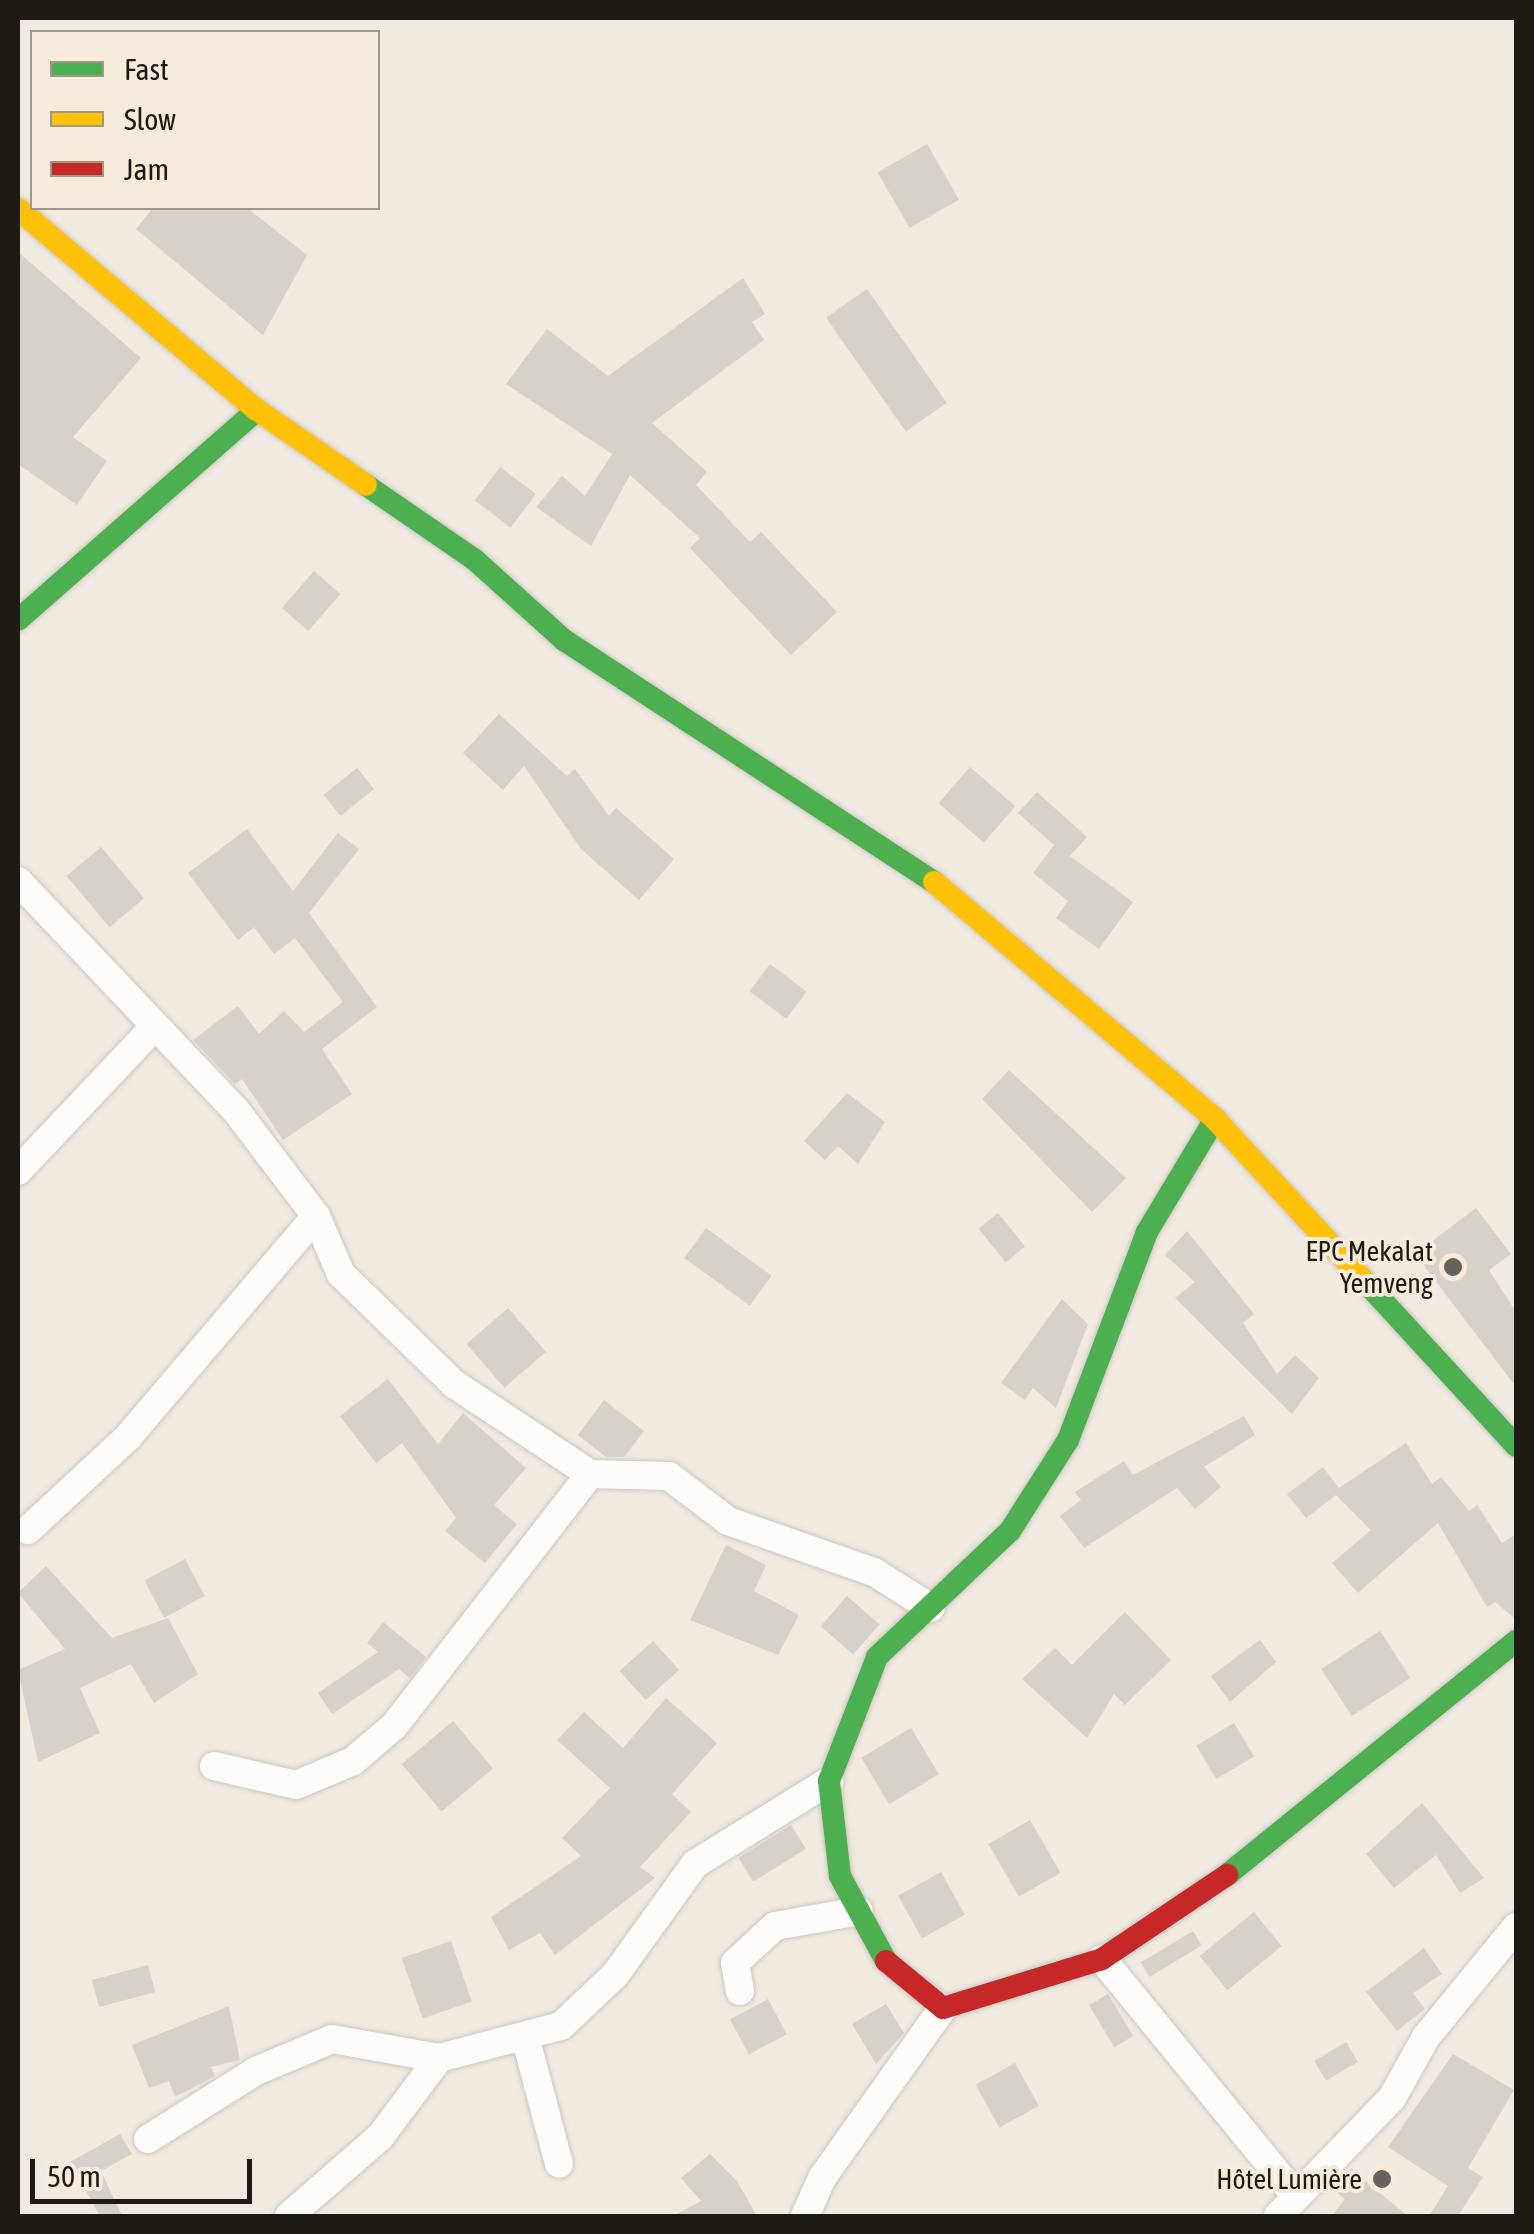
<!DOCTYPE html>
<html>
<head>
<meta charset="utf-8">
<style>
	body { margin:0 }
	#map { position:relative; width:1534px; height:2234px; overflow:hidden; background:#f1eae1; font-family:"Asap Condensed",sans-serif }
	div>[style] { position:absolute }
	.building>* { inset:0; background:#d6d1ca; transform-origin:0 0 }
	.roads { filter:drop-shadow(0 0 2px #cdc7c0) drop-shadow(0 0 2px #cdc7c0) }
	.street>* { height:28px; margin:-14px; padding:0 14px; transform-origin:14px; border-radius:14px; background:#fdfcfa }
	.fast>* { height:22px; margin:-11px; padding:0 11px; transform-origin:11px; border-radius:11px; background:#4caf50 }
	.slow>* { height:22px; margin:-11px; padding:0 11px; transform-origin:11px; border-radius:11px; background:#ffc107 }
	.jam>* { height:22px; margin:-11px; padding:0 11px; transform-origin:11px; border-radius:11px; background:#c62828 }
	.dots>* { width:28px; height:28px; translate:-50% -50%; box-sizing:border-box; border:5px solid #f7ebdb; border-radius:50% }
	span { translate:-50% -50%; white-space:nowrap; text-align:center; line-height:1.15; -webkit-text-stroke:8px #f7ebdb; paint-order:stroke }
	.poi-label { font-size:28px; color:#1d1913 }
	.right { translate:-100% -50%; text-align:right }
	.frame { position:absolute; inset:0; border:20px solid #1d1913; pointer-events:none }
	.legend { position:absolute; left:30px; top:30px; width:350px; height:180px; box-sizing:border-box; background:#f7ebdb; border:2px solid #a0978b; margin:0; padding:12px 18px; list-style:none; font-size:30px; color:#1d1913 }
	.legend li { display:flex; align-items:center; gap:20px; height:50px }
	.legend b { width:50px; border:2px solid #a0978b }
	.scale { position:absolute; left:30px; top:2159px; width:222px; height:45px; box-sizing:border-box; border:5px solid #1d1913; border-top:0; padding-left:12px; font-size:30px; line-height:35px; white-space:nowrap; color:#1d1913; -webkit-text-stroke:8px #f7ebdb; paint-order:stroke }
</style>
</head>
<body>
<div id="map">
	<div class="building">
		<i style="left:927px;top:144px;width:64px;height:57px;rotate:60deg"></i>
		<i style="clip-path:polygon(153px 208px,247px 208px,307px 255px,263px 335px,136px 229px)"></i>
		<i style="clip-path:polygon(18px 252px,141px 358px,73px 437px,107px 461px,77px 505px,18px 464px)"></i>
		<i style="clip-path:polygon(743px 278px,765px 314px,752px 322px,764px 340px,652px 423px,707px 472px,696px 485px,750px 542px,761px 532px,837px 612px,791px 655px,690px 548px,700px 538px,630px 475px,591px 546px,536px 507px,562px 476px,585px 496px,612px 454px,506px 384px,547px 329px,608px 376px)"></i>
		<i style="left:867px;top:289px;width:139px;height:50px;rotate:55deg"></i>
		<i style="left:500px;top:467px;width:45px;height:42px;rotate:37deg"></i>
		<i style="left:314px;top:571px;width:35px;height:49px;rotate:41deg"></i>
		<i style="clip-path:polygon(499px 714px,567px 776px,575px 769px,609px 816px,616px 808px,674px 859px,639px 900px,581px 849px,524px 766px,503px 790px,463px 753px)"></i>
		<i style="left:970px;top:767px;width:60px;height:48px;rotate:41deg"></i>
		<i style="left:357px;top:768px;width:27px;height:43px;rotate:51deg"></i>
		<i style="clip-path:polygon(1037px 792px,1087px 837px,1070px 856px,1133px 902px,1099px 949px,1056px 918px,1068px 901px,1033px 873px,1054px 845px,1018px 813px)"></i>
		<i style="clip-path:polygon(247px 829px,293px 891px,338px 833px,359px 849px,309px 913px,377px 1007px,322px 1049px,352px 1094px,283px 1140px,242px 1079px,235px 1084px,193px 1040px,238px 1006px,259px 1034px,284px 1011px,304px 1032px,343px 1002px,295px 938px,274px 954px,254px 927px,238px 940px,188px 873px)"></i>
		<i style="left:101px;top:847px;width:67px;height:45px;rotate:50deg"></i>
		<i style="left:770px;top:964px;width:46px;height:34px;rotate:37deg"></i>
		<i style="clip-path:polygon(1009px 1070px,1126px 1178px,1092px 1212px,982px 1099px)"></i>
		<i style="clip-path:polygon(847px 1093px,885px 1122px,858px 1164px,838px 1146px,825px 1160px,804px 1141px)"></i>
		<i style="clip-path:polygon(1476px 1208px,1511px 1254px,1489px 1270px,1516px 1312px,1516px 1387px,1415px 1254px)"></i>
		<i style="left:998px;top:1213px;width:43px;height:25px;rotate:51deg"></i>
		<i style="left:706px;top:1228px;width:81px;height:37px;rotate:36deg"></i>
		<i style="clip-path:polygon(1187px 1231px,1254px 1314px,1243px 1323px,1277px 1374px,1295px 1355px,1319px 1378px,1292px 1414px,1175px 1298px,1195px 1282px,1165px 1255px)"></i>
		<i style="clip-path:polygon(1062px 1299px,1088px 1324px,1056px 1408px,1033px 1388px,1025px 1400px,1001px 1383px)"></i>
		<i style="left:508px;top:1308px;width:58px;height:55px;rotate:49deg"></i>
		<i style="clip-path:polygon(388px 1379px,438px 1444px,463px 1413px,526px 1468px,494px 1505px,517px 1524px,485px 1563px,445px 1531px,456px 1518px,402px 1443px,376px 1463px,340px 1416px)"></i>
		<i style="clip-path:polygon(604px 1400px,644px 1431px,624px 1457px,606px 1457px,578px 1435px)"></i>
		<i style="clip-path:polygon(1244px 1416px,1255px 1435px,1204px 1467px,1221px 1487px,1195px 1509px,1177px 1488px,1084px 1548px,1060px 1516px,1081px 1500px,1075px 1492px,1124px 1461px,1133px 1475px)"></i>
		<i style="clip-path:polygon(1406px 1443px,1432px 1484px,1441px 1477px,1469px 1511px,1477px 1505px,1502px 1543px,1516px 1534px,1516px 1619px,1495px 1602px,1487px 1607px,1438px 1523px,1358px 1593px,1332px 1563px,1371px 1530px,1336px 1495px,1306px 1518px,1287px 1494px,1323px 1467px,1339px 1488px)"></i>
		<i style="clip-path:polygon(726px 1545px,766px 1565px,754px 1591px,799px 1615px,778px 1655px,690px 1620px)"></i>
		<i style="left:185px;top:1559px;width:42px;height:46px;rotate:62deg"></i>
		<i style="clip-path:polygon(46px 1566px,112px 1638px,168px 1618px,198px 1674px,154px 1703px,131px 1664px,80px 1688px,100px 1733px,38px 1762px,18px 1670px,65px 1649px,18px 1593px)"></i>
		<i style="left:847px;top:1596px;width:43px;height:40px;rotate:41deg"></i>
		<i style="clip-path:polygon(1125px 1612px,1171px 1660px,1125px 1705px,1114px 1694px,1087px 1738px,1022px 1679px,1055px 1648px,1072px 1665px)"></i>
		<i style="clip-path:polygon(383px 1622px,426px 1657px,410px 1678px,399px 1669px,332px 1714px,318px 1693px,378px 1652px,367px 1643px)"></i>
		<i style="left:1380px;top:1631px;width:56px;height:70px;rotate:57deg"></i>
		<i style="clip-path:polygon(1260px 1640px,1276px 1662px,1230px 1702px,1211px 1676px)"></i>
		<i style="left:653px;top:1641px;width:39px;height:45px;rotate:48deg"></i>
		<i style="clip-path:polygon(666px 1698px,717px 1743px,672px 1794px,691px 1812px,640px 1867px,655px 1878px,555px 1955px,540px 1933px,509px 1950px,491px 1917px,581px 1856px,562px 1838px,610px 1788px,557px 1740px,584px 1712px,623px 1748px)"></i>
		<i style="left:453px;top:1721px;width:62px;height:67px;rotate:50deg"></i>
		<i style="left:1234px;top:1723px;width:39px;height:44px;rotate:59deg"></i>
		<i style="left:911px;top:1728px;width:54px;height:58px;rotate:59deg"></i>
		<i style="clip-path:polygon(1422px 1803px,1484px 1878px,1460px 1893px,1436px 1855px,1394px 1888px,1366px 1854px)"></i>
		<i style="left:1030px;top:1820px;width:61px;height:48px;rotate:60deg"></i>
		<i style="left:791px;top:1825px;width:28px;height:62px;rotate:58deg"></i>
		<i style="left:941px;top:1872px;width:49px;height:49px;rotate:61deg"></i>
		<i style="left:1254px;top:1912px;width:44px;height:70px;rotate:51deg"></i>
		<i style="left:1193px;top:1931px;width:17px;height:61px;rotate:59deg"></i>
		<i style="left:451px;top:1941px;width:64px;height:52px;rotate:71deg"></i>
		<i style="clip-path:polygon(1424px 1948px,1442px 1974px,1413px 1993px,1425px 2009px,1397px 2031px,1366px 1992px)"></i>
		<i style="left:148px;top:1965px;width:28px;height:58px;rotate:75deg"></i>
		<i style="left:1108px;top:1994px;width:49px;height:22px;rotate:59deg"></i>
		<i style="left:768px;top:1999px;width:40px;height:43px;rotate:62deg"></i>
		<i style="clip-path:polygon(886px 2004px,904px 2033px,876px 2064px,852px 2024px)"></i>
		<i style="clip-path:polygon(229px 2006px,240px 2060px,211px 2067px,215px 2076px,175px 2097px,169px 2081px,149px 2088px,132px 2045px)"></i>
		<i style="left:1346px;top:2042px;width:23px;height:37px;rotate:59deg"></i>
		<i style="clip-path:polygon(1453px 2054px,1514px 2090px,1468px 2168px,1483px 2177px,1458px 2216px,1429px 2216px,1448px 2186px,1388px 2147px)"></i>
		<i style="left:1015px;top:2063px;width:49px;height:45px;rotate:61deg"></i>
		<i style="clip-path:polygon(120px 2134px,132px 2154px,101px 2171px,122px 2216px,100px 2216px,70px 2162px)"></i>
		<i style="clip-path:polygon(710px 2154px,737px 2181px,757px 2216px,673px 2216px,701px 2201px,681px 2178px)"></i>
		<i style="clip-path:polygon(1351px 2168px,1376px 2190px,1408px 2216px,1332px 2216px,1345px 2199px,1333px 2190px)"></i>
	</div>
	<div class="roads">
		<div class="street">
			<i style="left:18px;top:881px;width:318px;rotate:46.5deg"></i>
			<i style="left:237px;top:1112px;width:131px;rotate:52.8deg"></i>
			<i style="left:316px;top:1216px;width:63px;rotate:66.7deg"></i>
			<i style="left:341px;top:1274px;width:158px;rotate:44.2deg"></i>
			<i style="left:454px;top:1384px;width:163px;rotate:33.5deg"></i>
			<i style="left:590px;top:1474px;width:79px;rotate:1.5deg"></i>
			<i style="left:669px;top:1476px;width:74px;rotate:37.3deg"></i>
			<i style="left:728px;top:1521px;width:155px;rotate:19.3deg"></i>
			<i style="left:874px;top:1572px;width:67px;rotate:32.3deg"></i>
			<i style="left:18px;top:1171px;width:198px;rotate:-46.6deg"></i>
			<i style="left:28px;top:1530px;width:137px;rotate:-42.9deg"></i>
			<i style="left:128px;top:1437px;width:290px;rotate:-49.6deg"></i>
			<i style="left:214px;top:1766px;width:84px;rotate:13deg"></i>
			<i style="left:296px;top:1785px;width:62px;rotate:-22.8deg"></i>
			<i style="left:353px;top:1761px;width:54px;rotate:-40.5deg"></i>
			<i style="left:394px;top:1726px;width:319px;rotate:-52.1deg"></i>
			<i style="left:1102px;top:1959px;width:301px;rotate:50.7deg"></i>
			<i style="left:740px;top:1991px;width:28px;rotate:-100deg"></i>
			<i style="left:735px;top:1963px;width:54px;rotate:-42.8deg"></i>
			<i style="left:775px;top:1926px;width:85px;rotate:-10.1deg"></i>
			<i style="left:526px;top:2040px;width:128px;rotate:75.1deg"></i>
			<i style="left:148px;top:2139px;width:128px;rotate:-32.2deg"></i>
			<i style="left:256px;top:2071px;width:82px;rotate:-22.8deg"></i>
			<i style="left:332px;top:2039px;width:109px;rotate:10.1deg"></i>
			<i style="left:439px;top:2058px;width:126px;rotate:-14.7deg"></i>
			<i style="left:561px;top:2026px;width:74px;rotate:-43.4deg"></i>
			<i style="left:615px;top:1975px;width:137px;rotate:-54.2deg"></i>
			<i style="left:695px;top:1864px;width:158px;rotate:-31.8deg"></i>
			<i style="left:289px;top:2216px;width:121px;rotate:-41deg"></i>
			<i style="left:380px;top:2137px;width:99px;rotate:-53.2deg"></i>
			<i style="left:805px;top:2216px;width:42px;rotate:-65.9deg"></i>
			<i style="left:822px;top:2178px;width:209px;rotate:-54.6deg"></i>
			<i style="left:1278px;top:2216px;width:164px;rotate:-46deg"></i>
			<i style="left:1392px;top:2098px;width:70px;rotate:-60.9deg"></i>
			<i style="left:1426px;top:2037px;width:142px;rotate:-50.7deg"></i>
		</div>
		<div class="fast">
			<i style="left:366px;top:485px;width:132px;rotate:34.5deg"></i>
			<i style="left:475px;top:560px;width:120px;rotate:42deg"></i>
			<i style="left:564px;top:640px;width:442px;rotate:33.2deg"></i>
			<i style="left:18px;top:620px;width:318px;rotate:-41.3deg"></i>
			<i style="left:1369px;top:1286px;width:217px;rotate:47.4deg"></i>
			<i style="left:1227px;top:1875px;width:372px;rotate:-39deg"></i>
			<i style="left:886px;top:1961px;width:97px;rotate:-118.4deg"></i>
			<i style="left:840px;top:1876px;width:96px;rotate:-96.6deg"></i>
			<i style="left:829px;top:1781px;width:133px;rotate:-68.8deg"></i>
			<i style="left:877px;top:1657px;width:183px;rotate:-43.5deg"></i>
			<i style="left:1010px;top:1531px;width:108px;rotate:-57.5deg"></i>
			<i style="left:1068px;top:1440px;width:222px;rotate:-69.2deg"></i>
			<i style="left:1147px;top:1232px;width:132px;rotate:-59deg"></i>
		</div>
		<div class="slow">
			<i style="left:18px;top:209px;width:312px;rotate:40.1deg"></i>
			<i style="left:257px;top:410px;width:132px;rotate:34.5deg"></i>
			<i style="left:934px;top:882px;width:368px;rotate:40.1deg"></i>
			<i style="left:1215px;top:1119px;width:227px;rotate:47.3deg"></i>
		</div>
		<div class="jam">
			<i style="left:886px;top:1961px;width:74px;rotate:39.5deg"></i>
			<i style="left:943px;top:2008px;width:166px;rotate:-17.1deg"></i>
			<i style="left:1102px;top:1959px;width:151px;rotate:-33.9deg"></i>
		</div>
	</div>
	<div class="dots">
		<i style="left:1453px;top:1267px;background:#67625b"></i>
		<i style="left:1382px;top:2179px;background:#67625b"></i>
	</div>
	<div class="poi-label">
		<span class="right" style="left:1433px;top:1267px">EPC Mekalat<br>Yemveng</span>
		<span class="right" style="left:1362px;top:2179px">Hôtel Lumière</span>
	</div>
	<div class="frame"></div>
	<ul class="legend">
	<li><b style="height:12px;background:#4caf50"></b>Fast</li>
	<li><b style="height:12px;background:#ffc107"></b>Slow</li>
	<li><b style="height:12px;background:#c62828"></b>Jam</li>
	</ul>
	<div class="scale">50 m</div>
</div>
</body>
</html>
